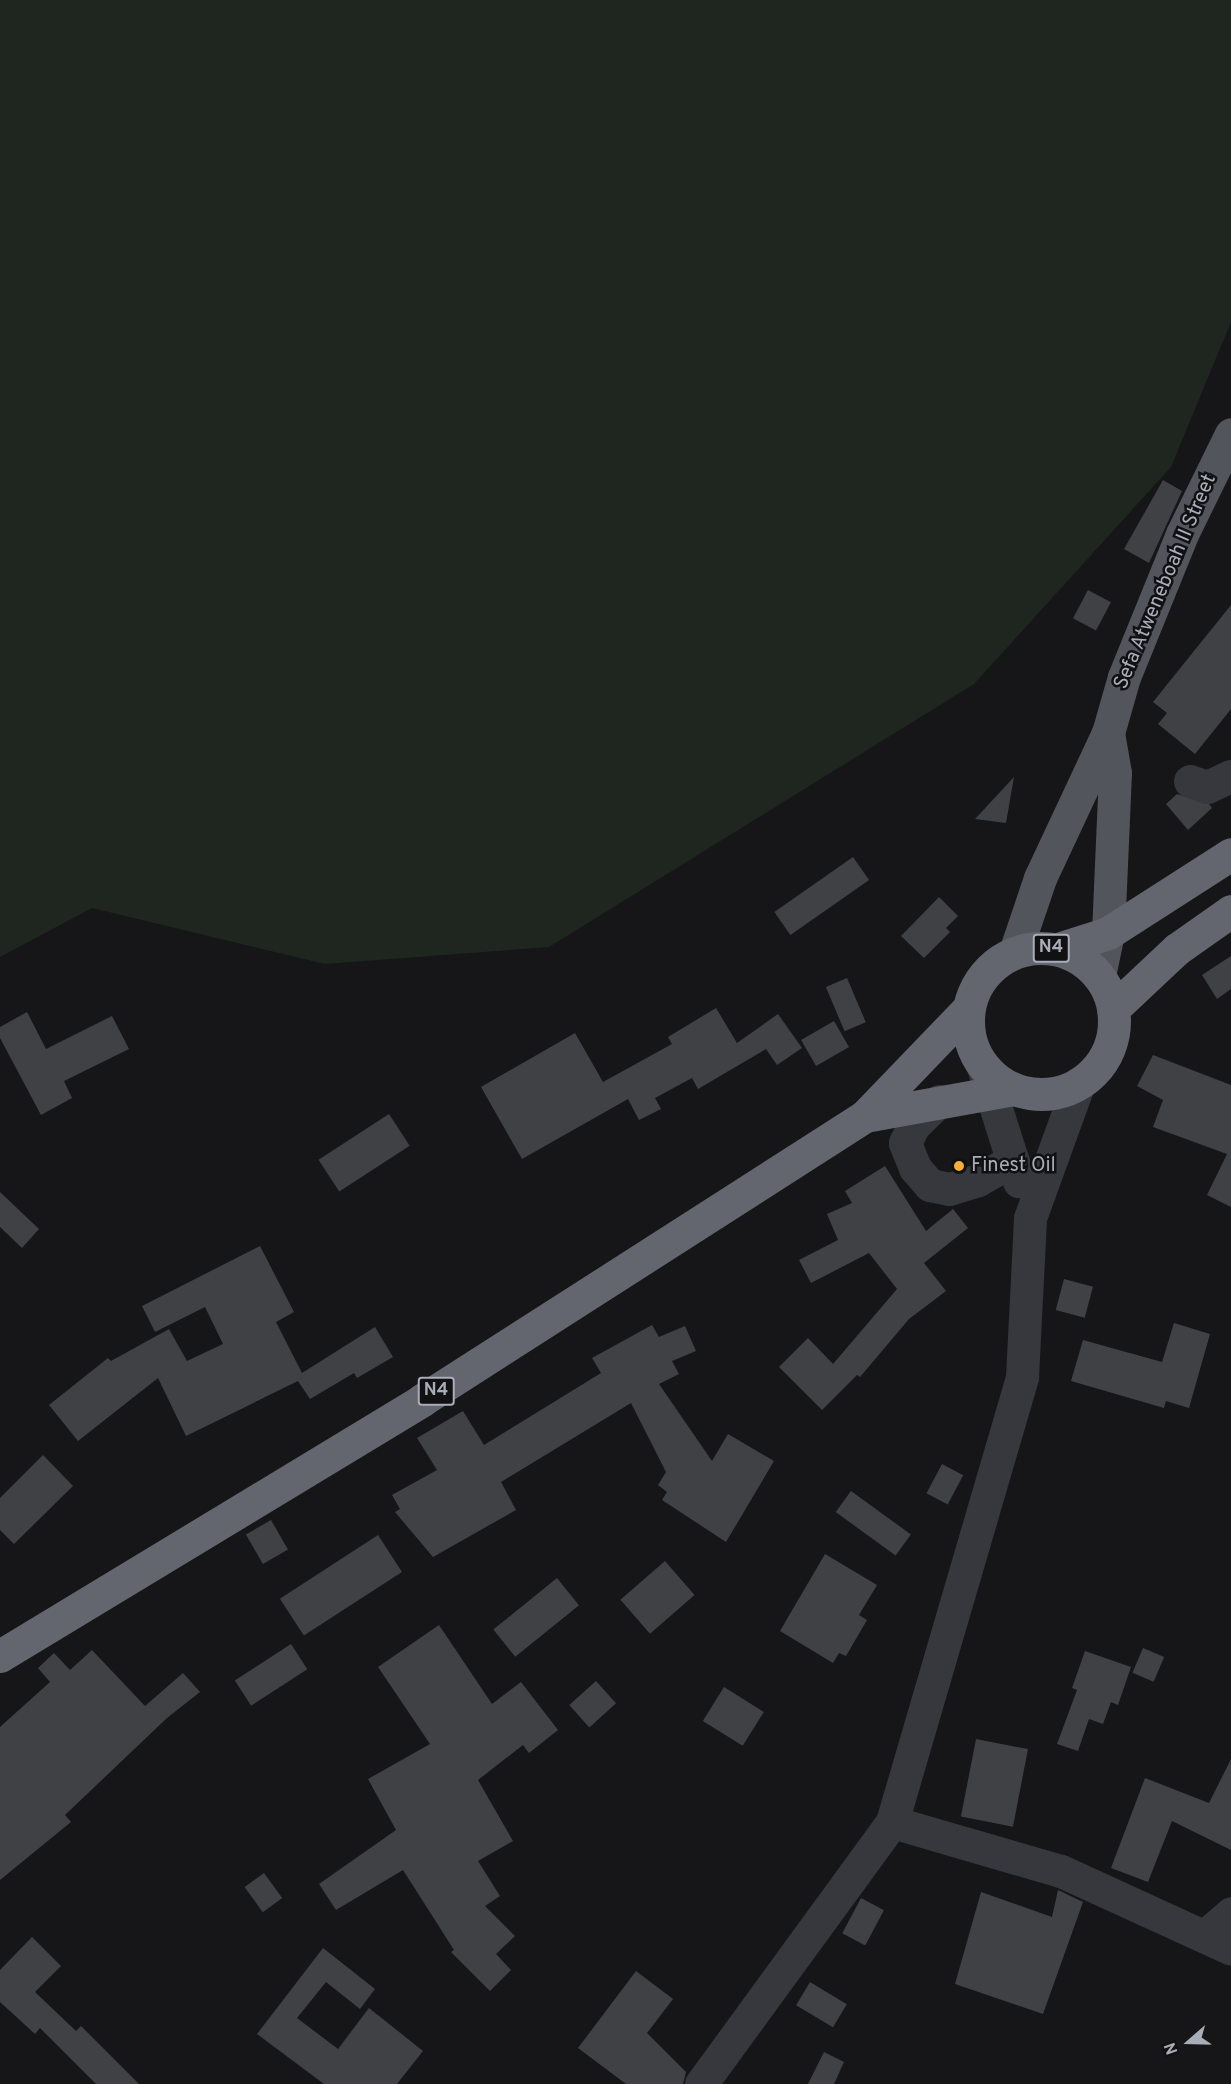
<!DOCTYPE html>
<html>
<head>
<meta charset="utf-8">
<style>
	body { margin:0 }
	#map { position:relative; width:1231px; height:2084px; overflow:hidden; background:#161618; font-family:Overpass,sans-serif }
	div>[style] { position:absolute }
	.green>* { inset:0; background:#1e261f }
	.building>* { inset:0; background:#404145; transform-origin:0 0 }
	.minor>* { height:33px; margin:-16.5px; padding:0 16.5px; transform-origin:16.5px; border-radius:16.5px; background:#37383d }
	.major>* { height:33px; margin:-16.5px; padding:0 16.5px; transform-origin:16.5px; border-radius:16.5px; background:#53555c }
	.highway>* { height:33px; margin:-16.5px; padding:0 16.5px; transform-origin:16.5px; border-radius:16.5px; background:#63666e }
	.highway>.ring { margin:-16.5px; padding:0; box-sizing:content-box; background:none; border:33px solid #63666e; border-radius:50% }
	.dots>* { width:16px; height:16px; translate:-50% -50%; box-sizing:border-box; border:3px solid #111113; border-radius:50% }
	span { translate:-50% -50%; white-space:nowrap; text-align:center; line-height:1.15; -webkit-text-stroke:5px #111113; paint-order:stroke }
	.shield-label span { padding:2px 4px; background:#111113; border:2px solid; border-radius:4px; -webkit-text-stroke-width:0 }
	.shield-label { font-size:18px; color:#a8adb8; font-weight:700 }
	.street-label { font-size:20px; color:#a8adb8 }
	.poi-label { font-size:20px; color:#a8adb8 }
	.left { translate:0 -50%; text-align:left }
	.north { position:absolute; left:1159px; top:2012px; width:60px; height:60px; -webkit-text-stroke:4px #111113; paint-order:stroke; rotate:250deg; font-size:16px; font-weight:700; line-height:24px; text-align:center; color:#a8adb8 }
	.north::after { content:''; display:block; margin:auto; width:21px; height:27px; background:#a8adb8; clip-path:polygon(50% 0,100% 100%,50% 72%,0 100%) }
</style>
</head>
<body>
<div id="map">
	<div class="green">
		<i style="clip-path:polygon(0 0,1231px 0,1231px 322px,1171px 467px,974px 684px,549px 947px,325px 964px,92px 908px,0 957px)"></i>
	</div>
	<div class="building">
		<i style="clip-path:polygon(1163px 480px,1182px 491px,1149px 563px,1124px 549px)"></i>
		<i style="left:1088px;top:590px;width:26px;height:32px;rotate:28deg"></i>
		<i style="clip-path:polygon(1231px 605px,1231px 709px,1195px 754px,1158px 724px,1167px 713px,1153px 702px)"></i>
		<i style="clip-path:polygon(1014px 777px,1006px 823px,975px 819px)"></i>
		<i style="clip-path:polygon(1177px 794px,1209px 804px,1212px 808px,1188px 830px,1166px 804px)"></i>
		<i style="left:853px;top:857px;width:28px;height:96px;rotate:55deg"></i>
		<i style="clip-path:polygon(939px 897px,958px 916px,946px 928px,950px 932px,924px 958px,901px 936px)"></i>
		<i style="clip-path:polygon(1231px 956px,1231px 989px,1217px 999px,1202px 975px)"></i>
		<i style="left:847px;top:978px;width:48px;height:23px;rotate:67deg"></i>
		<i style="clip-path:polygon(716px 1008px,737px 1043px,778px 1014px,802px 1048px,777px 1065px,766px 1049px,698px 1089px,692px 1078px,655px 1098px,661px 1109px,639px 1120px,628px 1099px,522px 1159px,481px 1087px,575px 1033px,603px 1082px,672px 1044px,668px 1037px)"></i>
		<i style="clip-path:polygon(27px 1012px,46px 1049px,112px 1016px,129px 1049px,64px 1081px,72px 1098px,41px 1115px,0 1038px,0 1027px)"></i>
		<i style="left:834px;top:1021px;width:30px;height:38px;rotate:60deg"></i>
		<i style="clip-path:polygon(1153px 1055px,1231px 1085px,1231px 1207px,1207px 1195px,1227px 1154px,1153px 1127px,1163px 1100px,1137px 1086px)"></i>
		<i style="left:389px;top:1114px;width:38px;height:84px;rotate:57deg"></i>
		<i style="clip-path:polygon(885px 1166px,926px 1231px,953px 1209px,968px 1228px,924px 1263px,946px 1291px,909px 1319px,860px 1377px,857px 1375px,822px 1410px,779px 1367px,808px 1338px,833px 1364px,897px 1289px,869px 1253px,811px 1283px,799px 1260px,838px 1240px,827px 1214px,852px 1203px,845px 1191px)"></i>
		<i style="clip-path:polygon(0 1192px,39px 1229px,22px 1248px,0 1227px)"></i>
		<i style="clip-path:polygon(260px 1246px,294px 1312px,276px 1322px,302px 1373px,375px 1327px,393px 1357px,357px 1378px,354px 1373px,310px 1399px,298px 1381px,186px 1436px,158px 1378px,78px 1441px,49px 1405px,108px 1358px,111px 1361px,169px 1329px,187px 1361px,223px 1344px,205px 1307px,155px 1332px,142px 1306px)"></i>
		<i style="left:1064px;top:1279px;width:30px;height:32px;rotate:15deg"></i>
		<i style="clip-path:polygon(1174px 1323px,1210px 1334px,1189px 1408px,1166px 1401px,1164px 1408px,1071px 1381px,1083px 1340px,1162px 1362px)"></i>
		<i style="clip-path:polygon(652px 1325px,659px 1337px,685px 1326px,696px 1351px,672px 1361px,679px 1374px,659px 1384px,712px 1461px,728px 1434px,774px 1461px,726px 1542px,662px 1500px,667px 1492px,658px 1485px,666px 1472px,631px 1403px,501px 1482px,516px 1510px,433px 1557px,395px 1512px,400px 1509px,392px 1495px,437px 1470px,417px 1438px,463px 1411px,484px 1445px,601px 1373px,592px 1358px)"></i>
		<i style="clip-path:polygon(43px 1455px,73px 1486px,14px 1544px,0 1530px,0 1498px)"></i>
		<i style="left:942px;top:1464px;width:24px;height:33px;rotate:28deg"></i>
		<i style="left:851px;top:1491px;width:74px;height:26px;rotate:36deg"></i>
		<i style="left:271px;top:1520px;width:34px;height:29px;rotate:60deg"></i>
		<i style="left:378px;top:1535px;width:44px;height:117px;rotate:57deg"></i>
		<i style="clip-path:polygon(825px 1554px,877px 1585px,859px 1615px,867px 1620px,846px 1656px,839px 1653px,833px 1663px,780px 1631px)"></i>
		<i style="left:665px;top:1561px;width:45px;height:59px;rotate:49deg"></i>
		<i style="left:557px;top:1578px;width:35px;height:82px;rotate:51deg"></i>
		<i style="clip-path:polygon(439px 1625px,492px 1704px,521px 1682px,558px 1730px,529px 1753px,523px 1745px,478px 1780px,513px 1841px,478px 1861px,500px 1896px,485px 1906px,515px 1936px,496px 1954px,511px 1970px,490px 1991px,451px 1952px,454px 1950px,403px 1870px,336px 1910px,319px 1884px,396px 1830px,368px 1779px,430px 1744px,378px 1667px)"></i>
		<i style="left:291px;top:1644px;width:30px;height:67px;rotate:57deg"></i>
		<i style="left:1143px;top:1648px;width:23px;height:27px;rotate:23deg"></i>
		<i style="clip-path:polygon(92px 1650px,145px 1706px,183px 1673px,200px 1692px,167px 1718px,65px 1815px,71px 1822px,0 1880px,0 1727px,50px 1682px,38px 1668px,54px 1653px,70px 1670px)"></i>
		<i style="clip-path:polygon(1085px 1651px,1131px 1667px,1118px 1705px,1111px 1702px,1103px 1724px,1089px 1719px,1078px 1751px,1057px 1744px,1077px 1690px,1072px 1688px)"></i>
		<i style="left:596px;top:1681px;width:30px;height:36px;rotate:48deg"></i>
		<i style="left:724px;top:1687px;width:47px;height:40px;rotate:32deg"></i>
		<i style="left:976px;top:1739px;width:53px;height:79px;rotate:11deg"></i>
		<i style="clip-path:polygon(1231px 1759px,1231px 1850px,1172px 1821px,1148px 1882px,1111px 1868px,1145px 1778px,1209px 1803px)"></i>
		<i style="left:264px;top:1873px;width:31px;height:24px;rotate:54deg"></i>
		<i style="clip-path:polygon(1058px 1890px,1083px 1902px,1043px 2014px,955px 1984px,981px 1892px,1052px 1917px)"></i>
		<i style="left:861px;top:1898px;width:26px;height:40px;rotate:28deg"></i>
		<i style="clip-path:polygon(32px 1937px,61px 1966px,35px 1992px,76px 2031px,81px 2026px,139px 2084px,96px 2084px,40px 2028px,35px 2034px,0 2002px,0 1970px)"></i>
		<i style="clip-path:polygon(323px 1948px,375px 1989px,360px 2009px,326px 1982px,297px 2018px,338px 2049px,369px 2008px,423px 2051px,397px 2084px,324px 2084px,257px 2034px)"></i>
		<i style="clip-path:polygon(636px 1971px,673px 1999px,647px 2033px,686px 2072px,683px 2084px,626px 2084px,578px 2048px)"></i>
		<i style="left:810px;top:1982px;width:43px;height:27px;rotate:31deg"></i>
		<i style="clip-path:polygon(824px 2052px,844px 2062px,834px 2084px,808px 2084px)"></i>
	</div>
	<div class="minor">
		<i style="left:1190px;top:781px;width:18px;rotate:19deg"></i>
		<i style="left:1207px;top:787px;width:26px;rotate:-25deg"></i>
		<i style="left:982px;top:1064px;width:123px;rotate:72.5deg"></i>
		<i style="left:939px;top:1101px;width:35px;rotate:136deg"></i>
		<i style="left:914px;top:1125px;width:20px;rotate:117deg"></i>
		<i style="left:905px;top:1143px;width:27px;rotate:68deg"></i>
		<i style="left:915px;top:1168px;width:23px;rotate:49deg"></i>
		<i style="left:930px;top:1185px;width:19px;rotate:12deg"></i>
		<i style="left:949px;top:1189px;width:30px;rotate:-17deg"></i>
		<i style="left:978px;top:1180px;width:40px;rotate:-29.7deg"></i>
		<i style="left:892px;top:1822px;width:176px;rotate:16.2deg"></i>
		<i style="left:1061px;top:1871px;width:187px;rotate:24.6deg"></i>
		<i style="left:1206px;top:1935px;width:33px;rotate:-41deg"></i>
		<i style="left:701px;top:2084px;width:324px;rotate:-53.9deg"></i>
		<i style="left:892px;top:1822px;width:464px;rotate:-73.7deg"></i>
		<i style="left:1022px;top:1377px;width:159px;rotate:-87.1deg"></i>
		<i style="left:1030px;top:1218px;width:144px;rotate:-70.1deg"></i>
	</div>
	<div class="major">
		<i style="left:1015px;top:952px;width:78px;rotate:-71.3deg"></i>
		<i style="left:1040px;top:878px;width:160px;rotate:-64.9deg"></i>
		<i style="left:1108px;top:733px;width:58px;rotate:-74.1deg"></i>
		<i style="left:1124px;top:677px;width:154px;rotate:-67.9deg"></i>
		<i style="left:1182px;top:534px;width:111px;rotate:-63.9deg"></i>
		<i style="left:1099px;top:976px;width:44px;rotate:-78.2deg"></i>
		<i style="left:1108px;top:933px;width:160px;rotate:-87.5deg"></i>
		<i style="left:1115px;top:773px;width:41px;rotate:-99.9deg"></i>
	</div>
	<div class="highway">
		<i class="ring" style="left:968px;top:948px;width:113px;height:113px"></i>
		<i style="left:1058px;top:949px;width:52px;rotate:-17.7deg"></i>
		<i style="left:1108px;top:933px;width:146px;rotate:-32.7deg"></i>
		<i style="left:1113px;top:1009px;width:88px;rotate:-43.2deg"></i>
		<i style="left:1177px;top:949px;width:66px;rotate:-35.1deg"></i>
		<i style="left:865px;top:1116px;width:151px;rotate:-10.3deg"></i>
		<i style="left:0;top:1656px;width:494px;rotate:-31.2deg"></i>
		<i style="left:422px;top:1400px;width:526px;rotate:-32.66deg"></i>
		<i style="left:865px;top:1116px;width:149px;rotate:-46.1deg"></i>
	</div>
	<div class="dots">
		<i style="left:959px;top:1166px;background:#f2b134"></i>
	</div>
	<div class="shield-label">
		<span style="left:1051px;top:948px">N4</span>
		<span style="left:436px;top:1391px">N4</span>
	</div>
	<div class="street-label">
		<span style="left:1166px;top:582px;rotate:-67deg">Sefa Atweneboah II Street</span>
	</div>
	<div class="poi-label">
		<span class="left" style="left:971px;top:1166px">Finest Oil</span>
	</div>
	<div class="north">N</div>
</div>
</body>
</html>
